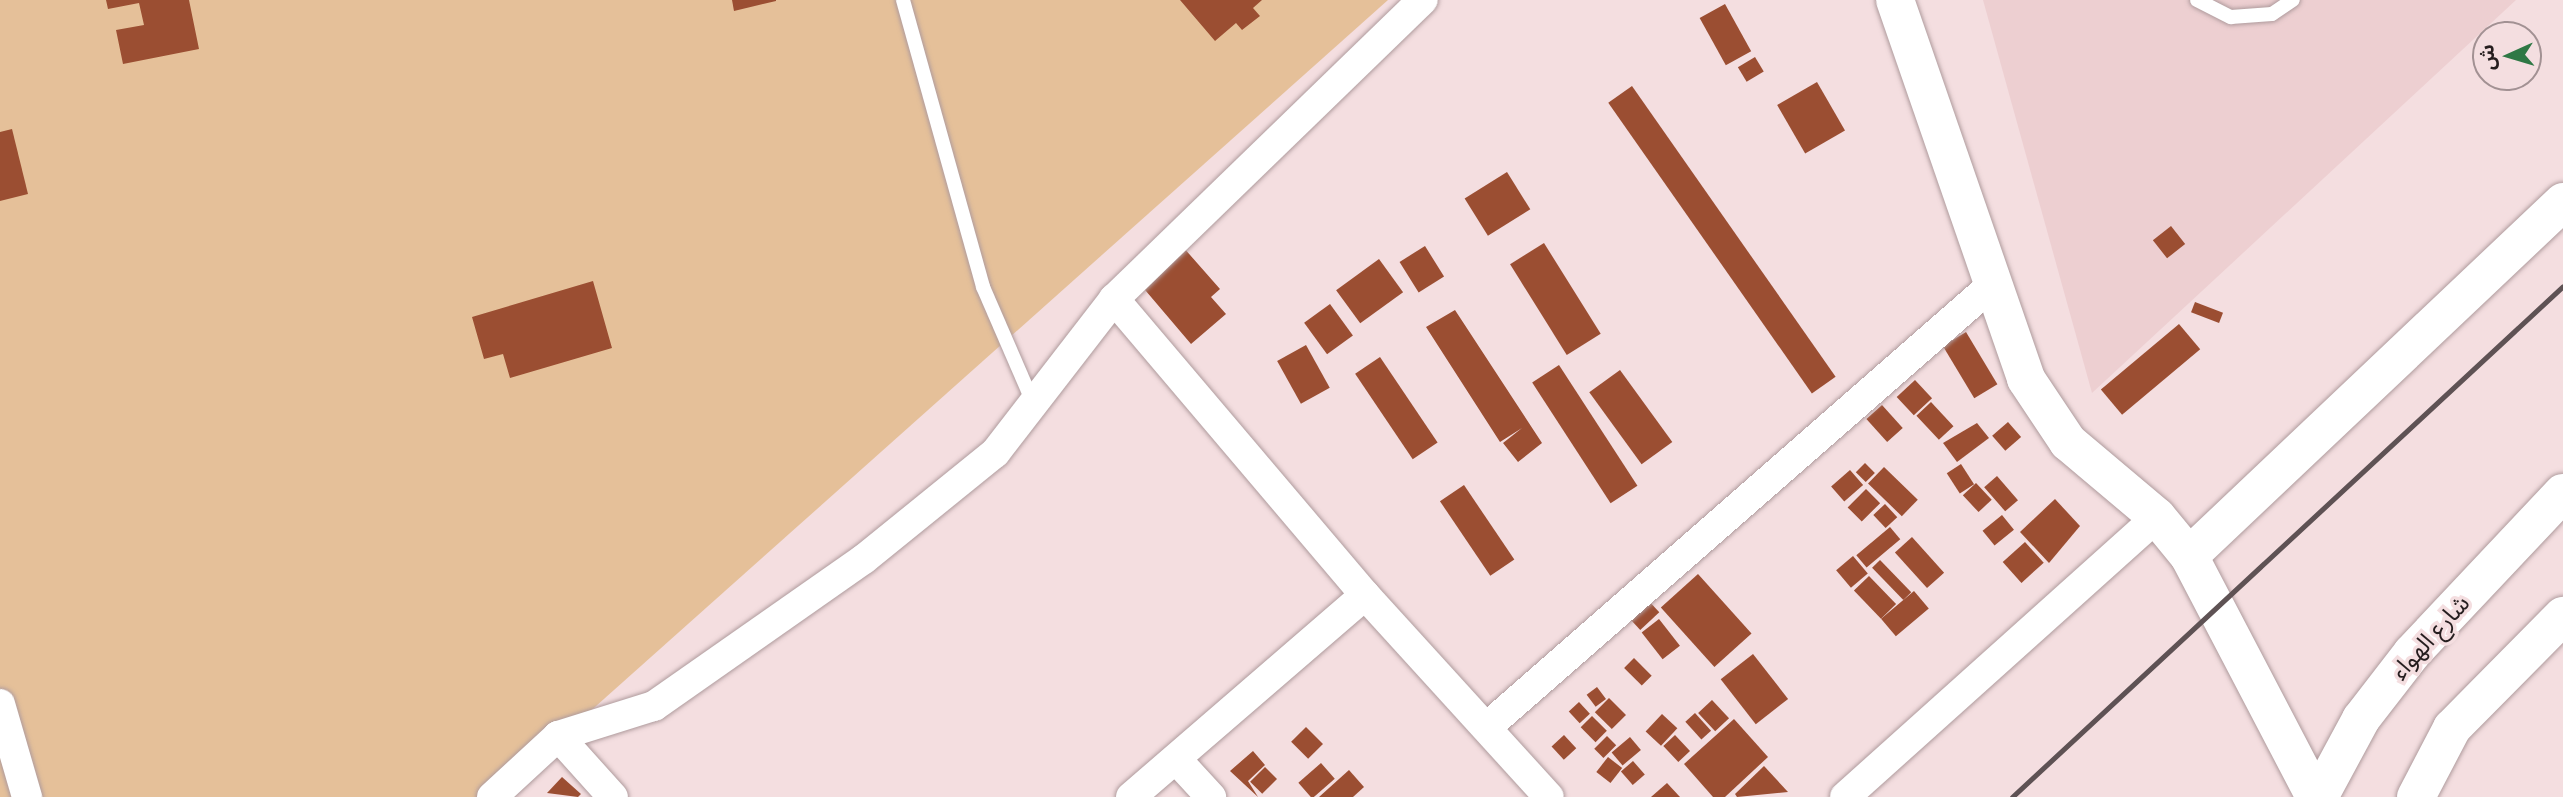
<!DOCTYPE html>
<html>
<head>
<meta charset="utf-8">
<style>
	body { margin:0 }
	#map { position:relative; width:2563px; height:797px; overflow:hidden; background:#f4dee0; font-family:Figtree,"Noto Sans Arabic",sans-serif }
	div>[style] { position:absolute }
	.built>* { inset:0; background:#edcfd1 }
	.green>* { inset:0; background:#e5c099 }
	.building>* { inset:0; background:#9b4e32; transform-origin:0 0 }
	.roads { filter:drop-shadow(0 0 2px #af9b9d) drop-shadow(0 0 2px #af9b9d) }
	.lane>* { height:14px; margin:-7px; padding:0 7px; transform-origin:7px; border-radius:7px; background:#fff }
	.street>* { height:30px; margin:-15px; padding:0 15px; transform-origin:15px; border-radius:15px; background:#fff }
	.secondary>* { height:38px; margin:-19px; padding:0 19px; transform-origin:19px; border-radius:19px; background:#fff }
	.primary>* { height:38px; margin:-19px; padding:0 19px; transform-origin:19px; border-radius:19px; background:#fff }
	.rail>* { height:5px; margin:-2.5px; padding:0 2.5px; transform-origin:2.5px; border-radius:2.5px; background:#5e5254 }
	span { translate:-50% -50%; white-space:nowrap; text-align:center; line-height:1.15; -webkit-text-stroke:7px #f4dee0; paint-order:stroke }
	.street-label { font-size:24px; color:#261e1f }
	.north { position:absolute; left:2472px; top:21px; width:70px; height:70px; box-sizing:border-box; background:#f4dee0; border:2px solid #a29193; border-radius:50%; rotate:266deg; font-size:19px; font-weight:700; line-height:28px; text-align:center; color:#261e1f }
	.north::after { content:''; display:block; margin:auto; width:24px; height:32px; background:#2f7845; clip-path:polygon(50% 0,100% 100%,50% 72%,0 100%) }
</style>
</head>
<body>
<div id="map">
	<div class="built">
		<i style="clip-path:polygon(1983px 0,2516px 0,2092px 393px)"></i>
	</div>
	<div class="green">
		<i style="clip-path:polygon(0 0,1388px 0,494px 797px,0 797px)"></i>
	</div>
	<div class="building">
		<i style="clip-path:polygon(106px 0,189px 0,199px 49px,123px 64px,116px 30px,144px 25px,139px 3px,108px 9px)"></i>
		<i style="clip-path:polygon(732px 0,776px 0,776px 1px,734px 11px)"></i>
		<i style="clip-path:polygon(1180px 0,1262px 0,1253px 8px,1260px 16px,1242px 30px,1236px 23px,1215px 41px)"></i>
		<i style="left:1725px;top:4px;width:54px;height:29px;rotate:61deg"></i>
		<i style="left:1755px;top:57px;width:17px;height:20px;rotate:59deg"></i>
		<i style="left:1817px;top:82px;width:56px;height:46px;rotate:60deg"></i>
		<i style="left:1632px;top:86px;width:355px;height:29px;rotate:55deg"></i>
		<i style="clip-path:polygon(12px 129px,28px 194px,0 201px,0 132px)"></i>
		<i style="left:1507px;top:172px;width:44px;height:50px;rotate:58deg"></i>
		<i style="left:2171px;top:226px;width:23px;height:23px;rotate:52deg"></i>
		<i style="left:1544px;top:243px;width:107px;height:40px;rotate:58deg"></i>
		<i style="left:1425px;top:246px;width:36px;height:30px;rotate:58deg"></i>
		<i style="clip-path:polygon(1183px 247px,1220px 289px,1211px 297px,1226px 314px,1191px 344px,1140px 284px)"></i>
		<i style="left:1379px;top:259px;width:41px;height:53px;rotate:54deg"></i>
		<i style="clip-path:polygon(593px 281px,612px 348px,510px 378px,503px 354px,484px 359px,472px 317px)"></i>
		<i style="left:2195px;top:302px;width:30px;height:11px;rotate:21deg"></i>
		<i style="left:1330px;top:304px;width:39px;height:32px;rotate:54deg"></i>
		<i style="clip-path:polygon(1455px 310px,1542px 443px,1518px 462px,1503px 443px,1522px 428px,1500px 442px,1426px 327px)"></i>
		<i style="left:2179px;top:324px;width:33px;height:102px;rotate:50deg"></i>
		<i style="left:1966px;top:332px;width:61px;height:27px;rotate:59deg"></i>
		<i style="left:1306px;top:345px;width:49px;height:33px;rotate:61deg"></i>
		<i style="left:1380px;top:357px;width:103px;height:30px;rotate:56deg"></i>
		<i style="left:1559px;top:365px;width:144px;height:32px;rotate:57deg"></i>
		<i style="left:1620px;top:370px;width:89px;height:38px;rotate:54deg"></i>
		<i style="left:1915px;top:380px;width:25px;height:25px;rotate:47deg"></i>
		<i style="left:1931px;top:402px;width:33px;height:20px;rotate:47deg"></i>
		<i style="left:1882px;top:405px;width:31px;height:21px;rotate:48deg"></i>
		<i style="left:2008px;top:422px;width:20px;height:21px;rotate:49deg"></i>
		<i style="clip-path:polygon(1977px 423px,1989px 438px,1957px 462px,1943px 443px)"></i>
		<i style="left:1865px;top:463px;width:14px;height:13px;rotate:45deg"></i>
		<i style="left:1961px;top:464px;width:24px;height:17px;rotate:57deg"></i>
		<i style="left:1884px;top:467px;width:47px;height:23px;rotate:44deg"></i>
		<i style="left:1850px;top:470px;width:20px;height:25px;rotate:49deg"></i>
		<i style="left:1997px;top:476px;width:32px;height:17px;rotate:49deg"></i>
		<i style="left:1976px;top:483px;width:23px;height:18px;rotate:47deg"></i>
		<i style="left:1464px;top:485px;width:90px;height:29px;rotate:56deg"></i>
		<i style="left:1866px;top:489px;width:20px;height:26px;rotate:45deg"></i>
		<i style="clip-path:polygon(2055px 499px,2080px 526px,2049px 563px,2020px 532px)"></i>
		<i style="left:1885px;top:504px;width:18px;height:16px;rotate:47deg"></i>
		<i style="left:2002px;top:515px;width:19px;height:25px;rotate:51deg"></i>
		<i style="left:1890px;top:527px;width:16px;height:44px;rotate:50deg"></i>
		<i style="left:1912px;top:537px;width:48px;height:23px;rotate:48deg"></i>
		<i style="left:2025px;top:542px;width:28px;height:30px;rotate:48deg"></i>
		<i style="left:1853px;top:556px;width:23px;height:22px;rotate:50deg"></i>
		<i style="left:1880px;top:560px;width:45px;height:11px;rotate:46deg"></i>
		<i style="left:1698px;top:574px;width:80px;height:50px;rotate:48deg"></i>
		<i style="left:1869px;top:576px;width:39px;height:21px;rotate:46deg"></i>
		<i style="left:1914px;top:591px;width:23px;height:43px;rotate:50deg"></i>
		<i style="left:1647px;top:599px;width:18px;height:26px;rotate:47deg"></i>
		<i style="left:1659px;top:619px;width:34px;height:22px;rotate:52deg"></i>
		<i style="left:1753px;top:654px;width:57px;height:41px;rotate:52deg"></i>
		<i style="left:1634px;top:658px;width:25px;height:14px;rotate:45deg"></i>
		<i style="left:1597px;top:687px;width:15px;height:13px;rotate:53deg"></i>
		<i style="left:1609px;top:698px;width:24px;height:20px;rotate:45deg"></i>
		<i style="left:1712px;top:700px;width:25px;height:19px;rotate:47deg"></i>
		<i style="left:1579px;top:702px;width:16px;height:14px;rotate:47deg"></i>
		<i style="left:1695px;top:713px;width:24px;height:13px;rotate:48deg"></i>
		<i style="left:1662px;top:714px;width:21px;height:24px;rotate:43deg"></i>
		<i style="left:1592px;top:716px;width:21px;height:16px;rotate:45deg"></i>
		<i style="clip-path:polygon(1734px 719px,1768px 757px,1725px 797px,1713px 797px,1684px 764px)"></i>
		<i style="left:1306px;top:727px;width:24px;height:21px;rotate:45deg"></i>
		<i style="left:1564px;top:735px;width:18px;height:17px;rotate:47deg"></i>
		<i style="left:1675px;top:735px;width:22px;height:16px;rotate:47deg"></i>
		<i style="left:1607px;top:736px;width:13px;height:18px;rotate:45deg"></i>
		<i style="left:1630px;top:737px;width:17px;height:24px;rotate:50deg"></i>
		<i style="clip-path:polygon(1253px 751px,1265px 765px,1248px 781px,1258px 797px,1230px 771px)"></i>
		<i style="left:1608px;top:757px;width:18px;height:19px;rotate:38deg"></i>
		<i style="left:1633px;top:761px;width:18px;height:16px;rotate:49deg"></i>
		<i style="left:1321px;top:763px;width:21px;height:30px;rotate:49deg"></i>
		<i style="clip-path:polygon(1764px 766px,1788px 792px,1737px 797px,1735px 794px)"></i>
		<i style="left:1265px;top:767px;width:17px;height:21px;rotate:45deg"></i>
		<i style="clip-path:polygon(1349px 770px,1364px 787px,1353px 797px,1319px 797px)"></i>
		<i style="clip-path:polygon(562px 777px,581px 794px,578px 797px,547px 793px)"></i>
		<i style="clip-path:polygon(1667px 783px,1680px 797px,1651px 797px)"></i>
	</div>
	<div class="roads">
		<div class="lane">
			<i style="left:903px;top:0;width:298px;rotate:74.4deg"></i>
			<i style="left:983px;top:287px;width:129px;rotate:66.6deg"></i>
			<i style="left:2197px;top:0;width:38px;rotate:27deg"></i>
			<i style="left:2231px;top:17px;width:41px;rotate:-4.2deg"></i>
			<i style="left:2272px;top:14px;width:25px;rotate:-34deg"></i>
		</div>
		<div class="street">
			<i style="left:1114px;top:299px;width:388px;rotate:49.7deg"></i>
			<i style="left:1365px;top:595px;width:273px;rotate:47.7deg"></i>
			<i style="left:0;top:704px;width:97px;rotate:73.8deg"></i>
			<i style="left:1487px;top:727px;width:671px;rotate:-41.19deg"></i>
			<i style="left:558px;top:736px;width:82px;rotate:48deg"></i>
			<i style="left:1176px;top:759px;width:52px;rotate:47.4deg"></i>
			<i style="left:492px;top:797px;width:90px;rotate:-42.7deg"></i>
			<i style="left:558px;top:736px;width:101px;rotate:-17.4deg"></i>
			<i style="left:654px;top:706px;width:256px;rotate:-35deg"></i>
			<i style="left:864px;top:559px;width:169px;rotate:-39deg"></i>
			<i style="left:995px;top:453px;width:195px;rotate:-52.3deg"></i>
			<i style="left:1114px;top:299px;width:430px;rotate:-44.1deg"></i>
			<i style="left:1131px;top:797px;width:309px;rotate:-40.8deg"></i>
			<i style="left:1845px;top:797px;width:419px;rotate:-41.9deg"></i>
		</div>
		<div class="secondary">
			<i style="left:1895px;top:0;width:401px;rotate:70.9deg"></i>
			<i style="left:2026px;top:379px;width:76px;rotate:56.3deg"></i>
			<i style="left:2068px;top:442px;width:116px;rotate:40.1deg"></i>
			<i style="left:2157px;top:517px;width:50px;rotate:50.6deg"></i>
			<i style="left:2189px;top:556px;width:272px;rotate:62.4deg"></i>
			<i style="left:2189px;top:556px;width:515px;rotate:-43.43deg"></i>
		</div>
		<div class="primary">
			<i style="left:2319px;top:797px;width:89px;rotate:-61.7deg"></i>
			<i style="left:2361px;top:719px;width:83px;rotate:-52.3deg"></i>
			<i style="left:2412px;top:653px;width:220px;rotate:-46.7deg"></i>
			<i style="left:2416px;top:797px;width:78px;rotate:-62.4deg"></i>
			<i style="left:2452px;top:728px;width:158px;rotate:-45.3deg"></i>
		</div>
	</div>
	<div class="rail">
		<i style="left:2012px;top:797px;width:751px;rotate:-42.84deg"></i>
	</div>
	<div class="street-label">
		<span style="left:2430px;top:637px;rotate:-48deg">شارع الهواء</span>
	</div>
	<div class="north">ش</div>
</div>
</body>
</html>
